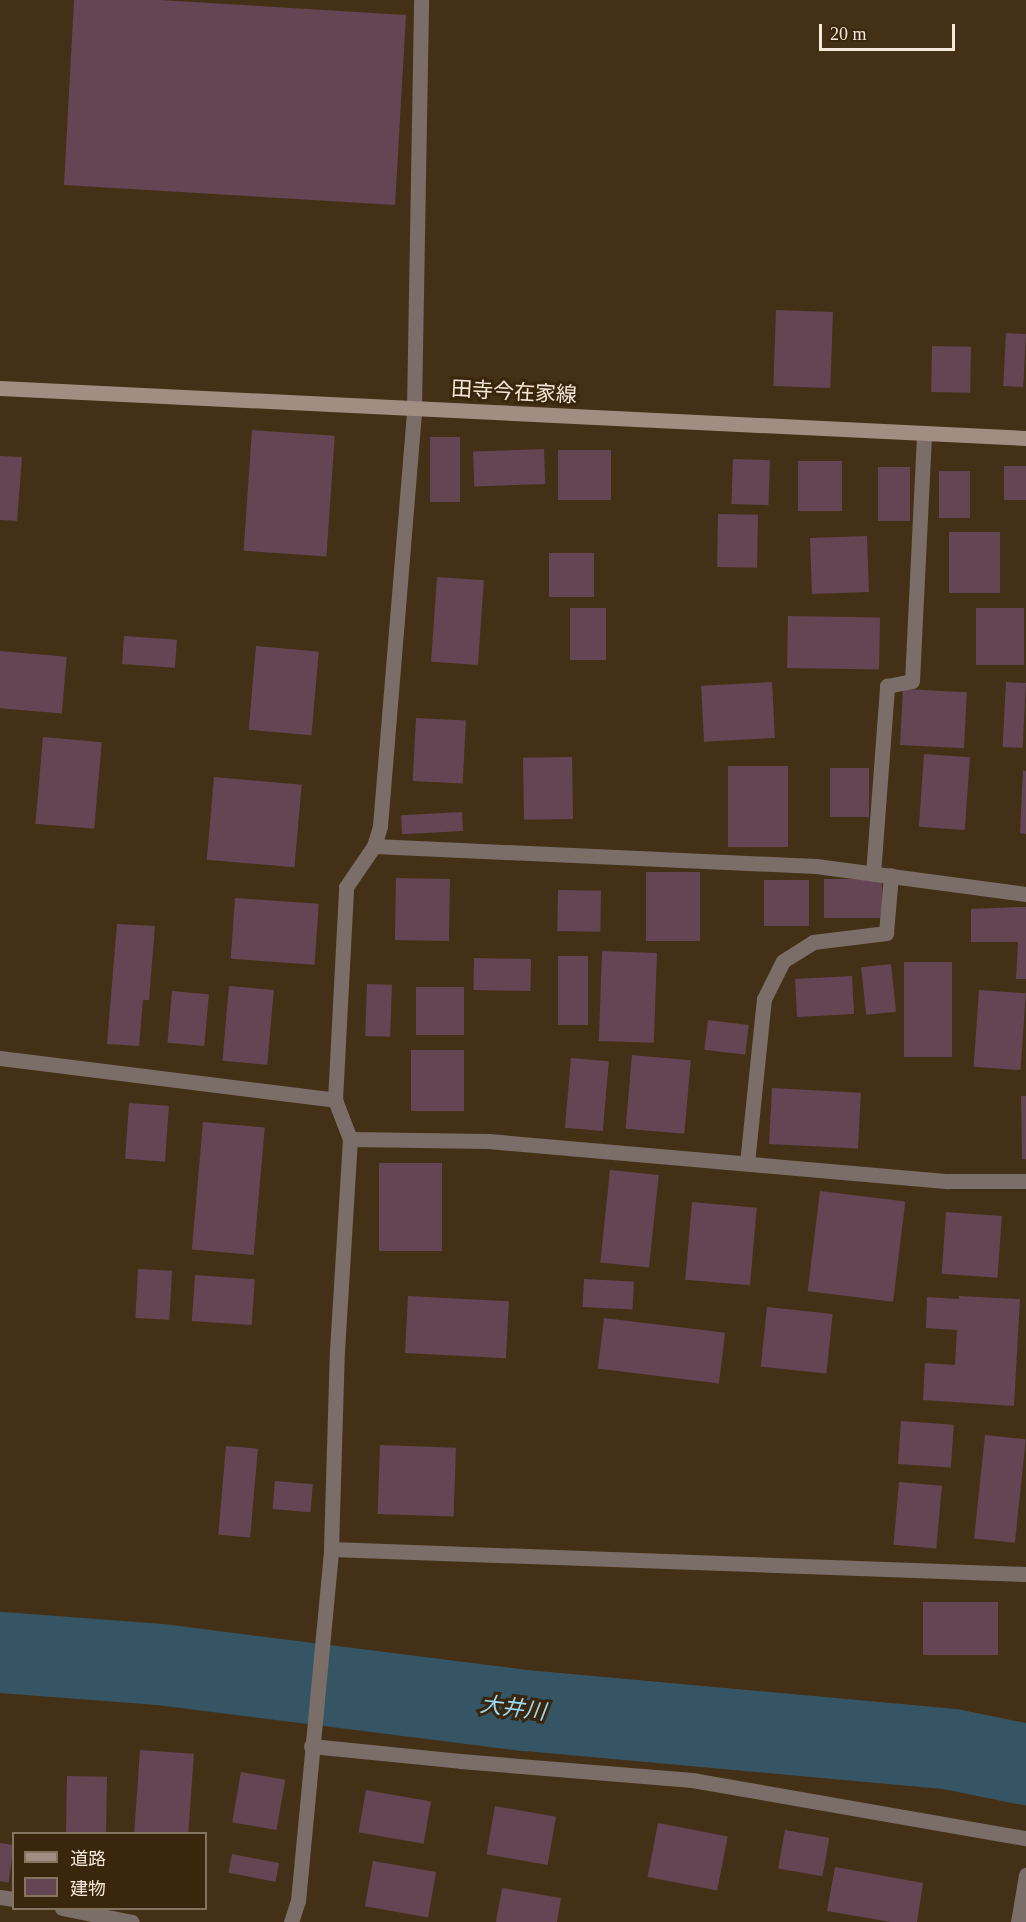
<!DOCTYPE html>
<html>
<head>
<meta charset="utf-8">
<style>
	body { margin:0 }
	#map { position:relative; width:1026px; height:1922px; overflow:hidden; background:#443017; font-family:"Times New Roman","Noto Sans JP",serif }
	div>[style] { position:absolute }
	.river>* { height:81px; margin:-40.5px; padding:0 40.5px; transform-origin:40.5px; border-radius:40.5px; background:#355564 }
	.building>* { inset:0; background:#644554; transform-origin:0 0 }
	.service>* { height:15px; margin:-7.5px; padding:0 7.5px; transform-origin:7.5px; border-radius:7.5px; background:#7b6d67 }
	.minor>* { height:15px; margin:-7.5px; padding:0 7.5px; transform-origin:7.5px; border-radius:7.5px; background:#7b6d67 }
	.secondary>* { height:15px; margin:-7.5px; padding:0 7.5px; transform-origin:7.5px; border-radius:7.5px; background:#a38d82 }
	span { translate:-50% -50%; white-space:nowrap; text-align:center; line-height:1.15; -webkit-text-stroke:6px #3a260d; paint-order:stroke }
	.street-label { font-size:21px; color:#f6e8da }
	.water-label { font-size:22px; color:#9ad8f6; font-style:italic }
	.legend { position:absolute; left:12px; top:1832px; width:195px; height:78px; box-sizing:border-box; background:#3a260d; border:2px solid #85745f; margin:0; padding:8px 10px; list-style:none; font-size:18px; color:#f6e8da }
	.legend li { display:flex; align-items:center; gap:12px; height:30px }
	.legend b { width:30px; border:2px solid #85745f }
	.scale { position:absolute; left:819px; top:24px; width:136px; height:27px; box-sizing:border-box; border:3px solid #f6e8da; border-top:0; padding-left:8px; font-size:18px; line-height:21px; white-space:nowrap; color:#f6e8da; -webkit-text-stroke:4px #3a260d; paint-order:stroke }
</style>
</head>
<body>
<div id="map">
	<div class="river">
		<i style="left:0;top:1652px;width:160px;rotate:4.3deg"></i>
		<i style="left:160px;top:1664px;width:369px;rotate:7.2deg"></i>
		<i style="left:526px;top:1710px;width:428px;rotate:5.2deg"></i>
		<i style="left:952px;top:1749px;width:76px;rotate:11.5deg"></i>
	</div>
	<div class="building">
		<i style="clip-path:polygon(74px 0,160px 0,406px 15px,395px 205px,64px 185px)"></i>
		<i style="left:776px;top:310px;width:57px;height:76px;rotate:2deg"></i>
		<i style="left:1006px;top:333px;width:20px;height:53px;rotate:3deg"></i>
		<i style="left:932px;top:346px;width:39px;height:46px;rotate:1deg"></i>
		<i style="left:252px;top:430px;width:83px;height:121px;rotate:4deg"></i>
		<i style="left:430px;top:437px;width:30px;height:65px"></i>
		<i style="left:544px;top:449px;width:35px;height:71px;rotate:88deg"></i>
		<i style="left:558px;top:450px;width:53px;height:50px"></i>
		<i style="clip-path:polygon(0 456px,22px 457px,17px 521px,0 520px)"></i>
		<i style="left:733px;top:459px;width:37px;height:45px;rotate:2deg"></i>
		<i style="left:798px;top:461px;width:44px;height:50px"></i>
		<i style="left:1004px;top:466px;width:22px;height:34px"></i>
		<i style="left:878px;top:467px;width:32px;height:54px"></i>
		<i style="left:939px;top:471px;width:31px;height:47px"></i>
		<i style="left:718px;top:514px;width:40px;height:53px;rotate:1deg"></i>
		<i style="left:949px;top:532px;width:51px;height:61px"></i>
		<i style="left:867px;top:536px;width:56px;height:57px;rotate:88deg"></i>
		<i style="left:549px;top:553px;width:45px;height:44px"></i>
		<i style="left:437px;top:577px;width:47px;height:85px;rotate:4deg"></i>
		<i style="left:570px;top:608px;width:36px;height:52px"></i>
		<i style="left:976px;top:608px;width:48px;height:57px"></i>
		<i style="left:788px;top:616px;width:92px;height:52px;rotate:1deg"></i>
		<i style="left:124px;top:636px;width:53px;height:28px;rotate:4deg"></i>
		<i style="left:256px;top:646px;width:63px;height:84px;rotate:5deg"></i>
		<i style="left:0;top:651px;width:67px;height:57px;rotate:5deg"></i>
		<i style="left:772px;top:682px;width:56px;height:71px;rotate:87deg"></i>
		<i style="left:1006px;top:682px;width:20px;height:65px;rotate:3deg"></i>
		<i style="left:903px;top:689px;width:64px;height:56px;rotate:3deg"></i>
		<i style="left:416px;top:718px;width:50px;height:63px;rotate:3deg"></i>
		<i style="left:43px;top:737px;width:59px;height:87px;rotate:5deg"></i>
		<i style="left:924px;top:754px;width:46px;height:73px;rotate:4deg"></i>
		<i style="left:572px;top:757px;width:62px;height:49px;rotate:89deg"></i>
		<i style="left:728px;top:766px;width:60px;height:81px"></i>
		<i style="left:830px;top:768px;width:39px;height:49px"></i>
		<i style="clip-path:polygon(1023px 770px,1026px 771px,1026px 834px,1020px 833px)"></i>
		<i style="left:214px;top:777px;width:88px;height:83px;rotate:5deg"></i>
		<i style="left:462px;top:812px;width:19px;height:61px;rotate:87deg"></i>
		<i style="left:646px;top:872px;width:54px;height:69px"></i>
		<i style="left:396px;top:878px;width:54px;height:62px;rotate:1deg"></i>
		<i style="left:824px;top:879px;width:58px;height:39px"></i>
		<i style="left:764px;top:880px;width:45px;height:46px"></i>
		<i style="left:558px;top:890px;width:43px;height:41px;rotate:1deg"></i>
		<i style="left:235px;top:898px;width:84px;height:61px;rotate:4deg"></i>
		<i style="clip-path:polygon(1019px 907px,1026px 907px,1026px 979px,1016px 979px,1018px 942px,971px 942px,971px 909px)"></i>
		<i style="clip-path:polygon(117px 924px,155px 926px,149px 1000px,143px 1000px,139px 1046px,107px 1044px)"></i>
		<i style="left:602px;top:951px;width:55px;height:90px;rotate:2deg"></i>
		<i style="left:558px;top:956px;width:30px;height:69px"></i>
		<i style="left:474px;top:958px;width:57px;height:32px;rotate:1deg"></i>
		<i style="left:904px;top:962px;width:48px;height:95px"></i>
		<i style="left:891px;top:964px;width:48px;height:30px;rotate:84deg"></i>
		<i style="left:852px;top:976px;width:38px;height:57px;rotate:87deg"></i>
		<i style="left:367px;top:984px;width:25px;height:52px;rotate:2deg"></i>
		<i style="left:229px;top:986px;width:45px;height:75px;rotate:5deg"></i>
		<i style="left:416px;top:987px;width:48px;height:48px"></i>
		<i style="left:979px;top:990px;width:47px;height:77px;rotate:4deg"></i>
		<i style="left:172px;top:991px;width:37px;height:52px;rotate:5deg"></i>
		<i style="left:708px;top:1020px;width:41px;height:30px;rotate:7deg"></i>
		<i style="left:411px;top:1050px;width:53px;height:61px"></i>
		<i style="left:632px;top:1055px;width:59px;height:74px;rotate:5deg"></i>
		<i style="left:571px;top:1058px;width:38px;height:70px;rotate:5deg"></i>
		<i style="left:772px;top:1088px;width:89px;height:56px;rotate:3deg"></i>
		<i style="clip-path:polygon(1021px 1096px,1026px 1096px,1026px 1159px,1022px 1159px)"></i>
		<i style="left:129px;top:1103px;width:40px;height:56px;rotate:4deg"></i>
		<i style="left:203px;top:1122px;width:62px;height:128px;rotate:5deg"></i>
		<i style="left:379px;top:1163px;width:63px;height:88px"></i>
		<i style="left:610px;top:1170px;width:49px;height:93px;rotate:6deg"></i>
		<i style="left:820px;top:1191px;width:86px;height:101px;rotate:7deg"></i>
		<i style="left:692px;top:1202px;width:65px;height:78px;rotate:5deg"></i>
		<i style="left:946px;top:1212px;width:56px;height:62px;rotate:4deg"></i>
		<i style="left:138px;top:1269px;width:34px;height:49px;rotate:3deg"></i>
		<i style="left:195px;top:1275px;width:60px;height:46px;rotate:4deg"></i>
		<i style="left:584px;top:1279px;width:50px;height:28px;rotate:3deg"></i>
		<i style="left:408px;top:1296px;width:101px;height:57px;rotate:3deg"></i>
		<i style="clip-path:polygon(959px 1296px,1020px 1299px,1014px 1406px,923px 1400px,925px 1363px,955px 1365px,957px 1330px,926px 1328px,927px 1297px,959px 1299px)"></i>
		<i style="left:767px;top:1307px;width:66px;height:60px;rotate:6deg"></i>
		<i style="left:604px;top:1318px;width:122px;height:51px;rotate:7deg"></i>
		<i style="left:901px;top:1421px;width:53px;height:43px;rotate:4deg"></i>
		<i style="left:985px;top:1435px;width:41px;height:104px;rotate:6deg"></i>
		<i style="left:380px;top:1445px;width:76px;height:69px;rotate:2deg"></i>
		<i style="left:226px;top:1446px;width:32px;height:89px;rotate:5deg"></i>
		<i style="left:275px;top:1481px;width:38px;height:28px;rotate:5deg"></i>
		<i style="left:899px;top:1482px;width:43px;height:63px;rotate:5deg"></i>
		<i style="left:923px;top:1602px;width:75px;height:53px"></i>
		<i style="left:140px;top:1750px;width:54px;height:84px;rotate:4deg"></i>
		<i style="left:241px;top:1772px;width:45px;height:51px;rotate:10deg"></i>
		<i style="left:67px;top:1776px;width:40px;height:57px;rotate:1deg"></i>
		<i style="left:366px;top:1790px;width:66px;height:43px;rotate:10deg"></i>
		<i style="left:495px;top:1806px;width:62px;height:49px;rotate:10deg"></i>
		<i style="left:658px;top:1823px;width:71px;height:55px;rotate:11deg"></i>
		<i style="left:785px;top:1830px;width:45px;height:39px;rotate:10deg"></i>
		<i style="left:0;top:1843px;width:14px;height:38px;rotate:8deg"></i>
		<i style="left:232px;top:1854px;width:48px;height:19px;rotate:11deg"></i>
		<i style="left:373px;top:1861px;width:64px;height:46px;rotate:10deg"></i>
		<i style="clip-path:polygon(835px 1867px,923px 1883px,917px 1922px,891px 1922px,827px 1911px)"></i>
		<i style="clip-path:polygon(502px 1888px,561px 1898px,557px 1922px,496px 1922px)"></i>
	</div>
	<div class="service">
		<i style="left:374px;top:846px;width:442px;rotate:2.6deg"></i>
		<i style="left:816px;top:866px;width:212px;rotate:7.6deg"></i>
		<i style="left:873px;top:874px;width:189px;rotate:-85.7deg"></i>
		<i style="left:887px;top:686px;width:25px;rotate:-11deg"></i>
		<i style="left:912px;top:681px;width:248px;rotate:-87.2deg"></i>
		<i style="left:350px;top:1139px;width:138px;rotate:0.8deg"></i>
		<i style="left:488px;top:1141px;width:462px;rotate:5deg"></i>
		<i style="left:948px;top:1181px;width:78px"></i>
		<i style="left:747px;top:1163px;width:165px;rotate:-84.1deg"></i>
		<i style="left:764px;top:999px;width:42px;rotate:-63.4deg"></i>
		<i style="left:783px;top:961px;width:36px;rotate:-32deg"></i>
		<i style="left:813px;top:942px;width:74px;rotate:-7deg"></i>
		<i style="left:886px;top:933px;width:58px;rotate:-85.1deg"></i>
	</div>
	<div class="minor">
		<i style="left:0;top:1058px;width:338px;rotate:7.1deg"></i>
		<i style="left:331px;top:1549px;width:695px;rotate:2.06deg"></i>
		<i style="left:311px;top:1746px;width:150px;rotate:5.7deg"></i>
		<i style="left:460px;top:1761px;width:233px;rotate:4.7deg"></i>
		<i style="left:692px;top:1780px;width:339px;rotate:9.9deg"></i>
		<i style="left:0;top:1897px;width:14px;rotate:8deg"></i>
		<i style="left:62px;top:1908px;width:71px;rotate:11.3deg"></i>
		<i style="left:291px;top:1922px;width:22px;rotate:-72deg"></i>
		<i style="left:298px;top:1901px;width:354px;rotate:-84.6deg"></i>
		<i style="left:331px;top:1549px;width:198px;rotate:-88.3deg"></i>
		<i style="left:337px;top:1351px;width:212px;rotate:-86.5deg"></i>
		<i style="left:350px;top:1139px;width:42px;rotate:-111deg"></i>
		<i style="left:335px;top:1100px;width:213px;rotate:-87deg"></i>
		<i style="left:346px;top:887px;width:50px;rotate:-55.7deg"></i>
		<i style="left:374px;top:846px;width:21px;rotate:-73deg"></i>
		<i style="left:380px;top:826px;width:419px;rotate:-85.3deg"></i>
		<i style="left:414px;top:408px;width:408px;rotate:-89deg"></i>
		<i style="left:1018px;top:1922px;width:48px;rotate:-80.3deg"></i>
	</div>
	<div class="secondary">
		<i style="left:0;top:388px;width:1027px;rotate:2.79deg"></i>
	</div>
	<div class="street-label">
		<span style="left:514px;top:392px;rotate:3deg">田寺今在家線</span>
	</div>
	<div class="water-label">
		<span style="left:513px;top:1708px;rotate:7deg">大井川</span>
	</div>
	<ul class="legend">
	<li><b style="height:8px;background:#a38d82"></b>道路</li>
	<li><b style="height:16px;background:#644554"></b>建物</li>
	</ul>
	<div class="scale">20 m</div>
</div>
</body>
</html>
